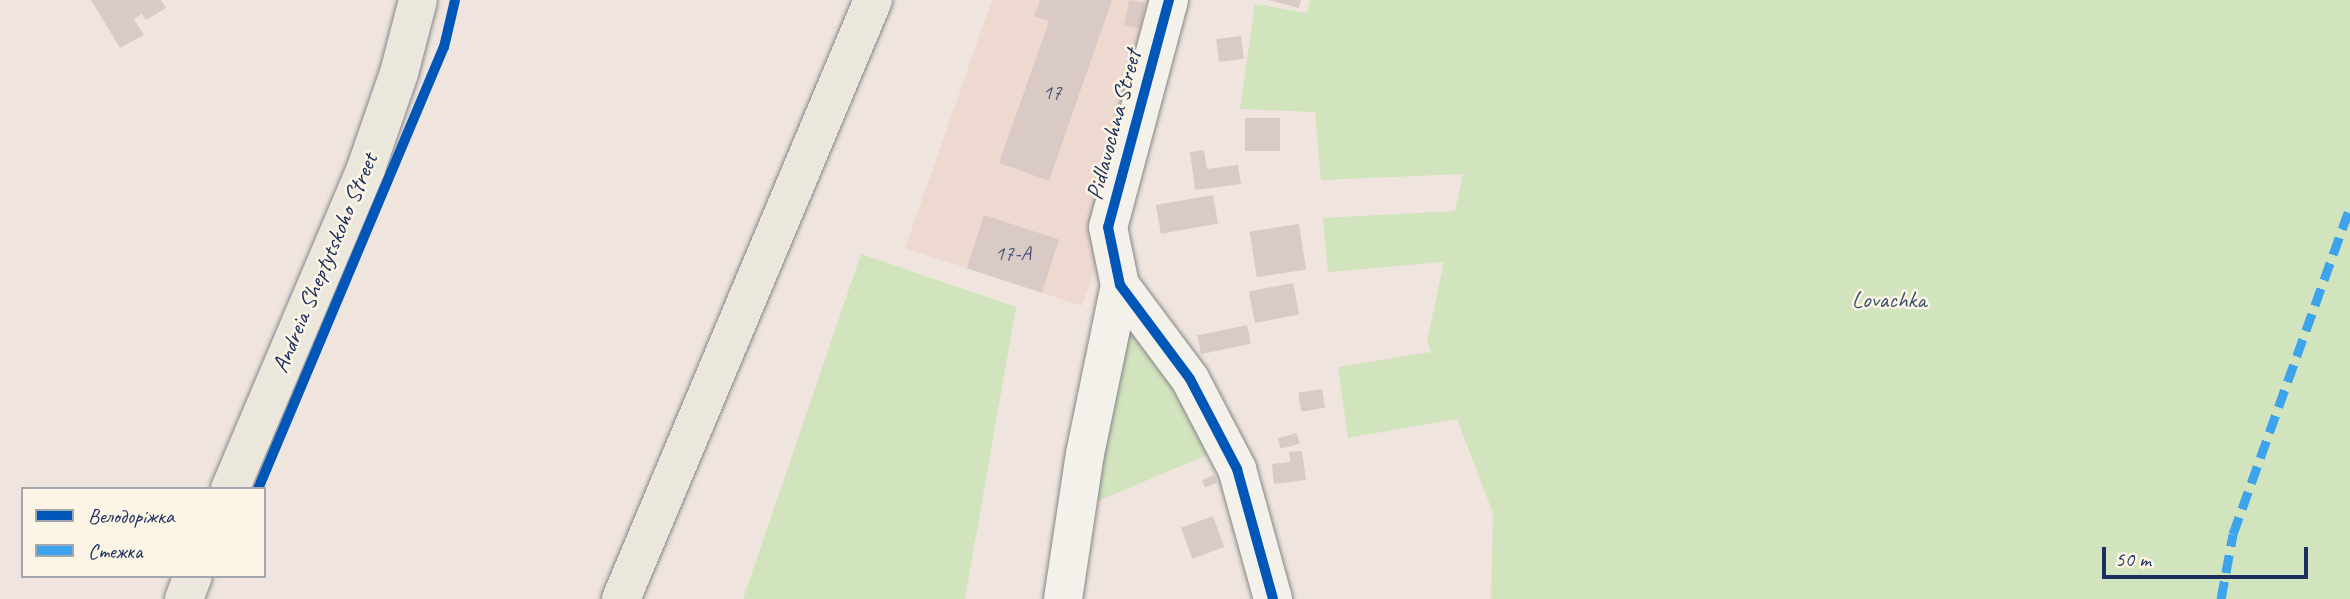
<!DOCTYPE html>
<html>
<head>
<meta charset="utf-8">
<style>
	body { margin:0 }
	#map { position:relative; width:2350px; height:599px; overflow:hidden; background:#efe5de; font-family:Caveat,sans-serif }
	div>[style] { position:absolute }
	.built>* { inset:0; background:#eed9d1 }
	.green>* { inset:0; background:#d1e4bd }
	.building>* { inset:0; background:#dacac6; transform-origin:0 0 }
	.roads { filter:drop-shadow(0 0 2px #86868c) drop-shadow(0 0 2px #86868c) }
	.minor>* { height:38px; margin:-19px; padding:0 19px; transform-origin:19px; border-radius:19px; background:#f4f0ea }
	.major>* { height:38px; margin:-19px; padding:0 19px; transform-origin:19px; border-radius:19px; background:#ece7dd }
	.highway>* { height:38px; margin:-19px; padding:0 19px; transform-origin:19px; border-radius:19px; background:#ece7dd }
	.quiet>* { height:9px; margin-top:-4.5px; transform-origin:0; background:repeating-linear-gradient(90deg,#3da3ed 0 18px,transparent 0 27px) }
	.cycleway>* { height:10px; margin:-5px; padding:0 5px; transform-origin:5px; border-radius:5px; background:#0057b8 }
	span { translate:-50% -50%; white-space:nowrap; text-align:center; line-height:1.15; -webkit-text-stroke:5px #fcf5e5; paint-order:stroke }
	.number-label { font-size:21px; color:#4b5678 }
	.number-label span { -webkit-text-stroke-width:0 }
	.street-label { font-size:24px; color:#1b2f5e }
	.park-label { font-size:24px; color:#3a536c }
	.legend { position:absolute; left:21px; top:487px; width:245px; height:91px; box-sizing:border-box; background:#fcf5e5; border:2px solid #a2a6af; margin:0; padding:9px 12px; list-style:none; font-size:21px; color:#1b2f5e }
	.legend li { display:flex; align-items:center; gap:14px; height:35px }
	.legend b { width:35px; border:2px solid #a2a6af }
	.scale { position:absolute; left:2102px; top:547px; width:206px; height:32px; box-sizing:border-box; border:4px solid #1b2f5e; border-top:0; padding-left:9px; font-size:21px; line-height:24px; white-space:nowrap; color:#1b2f5e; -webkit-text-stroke:5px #fcf5e5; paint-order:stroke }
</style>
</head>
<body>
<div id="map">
	<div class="built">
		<i style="clip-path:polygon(992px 0,1166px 0,1108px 227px,1082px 306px,905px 248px)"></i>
	</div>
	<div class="green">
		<i style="clip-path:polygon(1310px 0,2350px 0,2350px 599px,1491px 599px,1493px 513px,1457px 419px,1348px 438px,1338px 367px,1431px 352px,1427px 340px,1444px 262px,1328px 272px,1323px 218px,1455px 211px,1463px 174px,1321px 180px,1315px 112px,1240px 109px,1255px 4px,1307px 13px)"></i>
		<i style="clip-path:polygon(861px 254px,1016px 307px,965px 599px,743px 599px)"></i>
		<i style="clip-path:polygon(1137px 329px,1216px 451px,1089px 505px,1124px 330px)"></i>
	</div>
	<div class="building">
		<i style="clip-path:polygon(91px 0,161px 0,166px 8px,146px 20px,142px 14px,134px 19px,144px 35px,120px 48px)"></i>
		<i style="clip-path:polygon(1040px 0,1112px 0,1049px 181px,999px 163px,1049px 21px,1034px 16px)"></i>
		<i style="left:1129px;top:0;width:16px;height:26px;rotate:11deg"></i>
		<i style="clip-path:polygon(1268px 0,1301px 0,1299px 8px)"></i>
		<i style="left:1241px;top:36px;width:23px;height:25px;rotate:83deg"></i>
		<i style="left:1245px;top:118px;width:35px;height:33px"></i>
		<i style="clip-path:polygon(1204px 150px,1207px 169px,1238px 165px,1241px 184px,1195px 190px,1190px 152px)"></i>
		<i style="left:1213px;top:195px;width:29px;height:58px;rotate:80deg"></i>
		<i style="left:984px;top:215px;width:79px;height:56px;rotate:18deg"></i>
		<i style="left:1299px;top:224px;width:46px;height:50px;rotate:81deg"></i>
		<i style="left:1293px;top:283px;width:32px;height:45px;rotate:79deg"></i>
		<i style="left:1247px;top:325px;width:19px;height:51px;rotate:78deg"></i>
		<i style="left:1322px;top:389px;width:19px;height:24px;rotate:81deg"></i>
		<i style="left:1297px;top:433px;width:11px;height:20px;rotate:75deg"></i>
		<i style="clip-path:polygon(1302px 451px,1306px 480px,1274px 484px,1272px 464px,1290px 462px,1289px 452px)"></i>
		<i style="left:1214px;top:475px;width:8px;height:13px;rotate:67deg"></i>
		<i style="left:1213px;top:516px;width:33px;height:34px;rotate:70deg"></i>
	</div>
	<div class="roads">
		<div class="minor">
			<i style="left:1169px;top:0;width:235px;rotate:105deg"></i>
			<i style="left:1108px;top:227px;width:59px;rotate:78.3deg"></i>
			<i style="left:1120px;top:285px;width:117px;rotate:53.3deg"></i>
			<i style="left:1190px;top:379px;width:102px;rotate:62.4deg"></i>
			<i style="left:1237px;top:469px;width:135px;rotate:74.5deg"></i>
			<i style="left:1063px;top:599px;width:147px;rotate:-81.4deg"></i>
			<i style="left:1085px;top:454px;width:173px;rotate:-78.3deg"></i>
		</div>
		<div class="major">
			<i style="left:230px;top:489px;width:349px;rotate:-67deg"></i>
			<i style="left:366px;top:168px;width:101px;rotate:-70.8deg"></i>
			<i style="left:399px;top:73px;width:75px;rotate:-75.4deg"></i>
			<i style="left:184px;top:599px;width:25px;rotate:-69deg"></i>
		</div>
		<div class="highway">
			<i style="left:621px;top:599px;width:650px;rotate:-67.18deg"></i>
		</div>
	</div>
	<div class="quiet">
		<i style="left:2221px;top:599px;width:66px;rotate:-79.5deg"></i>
		<i style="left:2233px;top:534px;width:347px;rotate:-70.3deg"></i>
	</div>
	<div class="cycleway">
		<i style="left:1169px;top:0;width:235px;rotate:105deg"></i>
		<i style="left:1108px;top:227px;width:59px;rotate:78.3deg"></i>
		<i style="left:1120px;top:285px;width:117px;rotate:53.3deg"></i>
		<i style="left:1190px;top:379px;width:102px;rotate:62.4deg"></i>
		<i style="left:1237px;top:469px;width:135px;rotate:74.5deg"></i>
		<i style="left:258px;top:489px;width:480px;rotate:-67.2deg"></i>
		<i style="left:444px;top:47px;width:48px;rotate:-76.8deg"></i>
	</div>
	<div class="number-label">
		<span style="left:1052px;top:92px">17</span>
		<span style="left:1013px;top:253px">17-А</span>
	</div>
	<div class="street-label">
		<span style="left:1114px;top:125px;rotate:-75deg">Pidlavochna Street</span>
		<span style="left:325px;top:263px;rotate:-67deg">Andreia Sheptytskoho Street</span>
	</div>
	<div class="park-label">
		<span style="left:1889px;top:300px">Lovachka</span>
	</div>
	<ul class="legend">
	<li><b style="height:9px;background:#0057b8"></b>Велодоріжка</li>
	<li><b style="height:9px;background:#3da3ed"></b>Стежка</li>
	</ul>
	<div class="scale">50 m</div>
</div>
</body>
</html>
